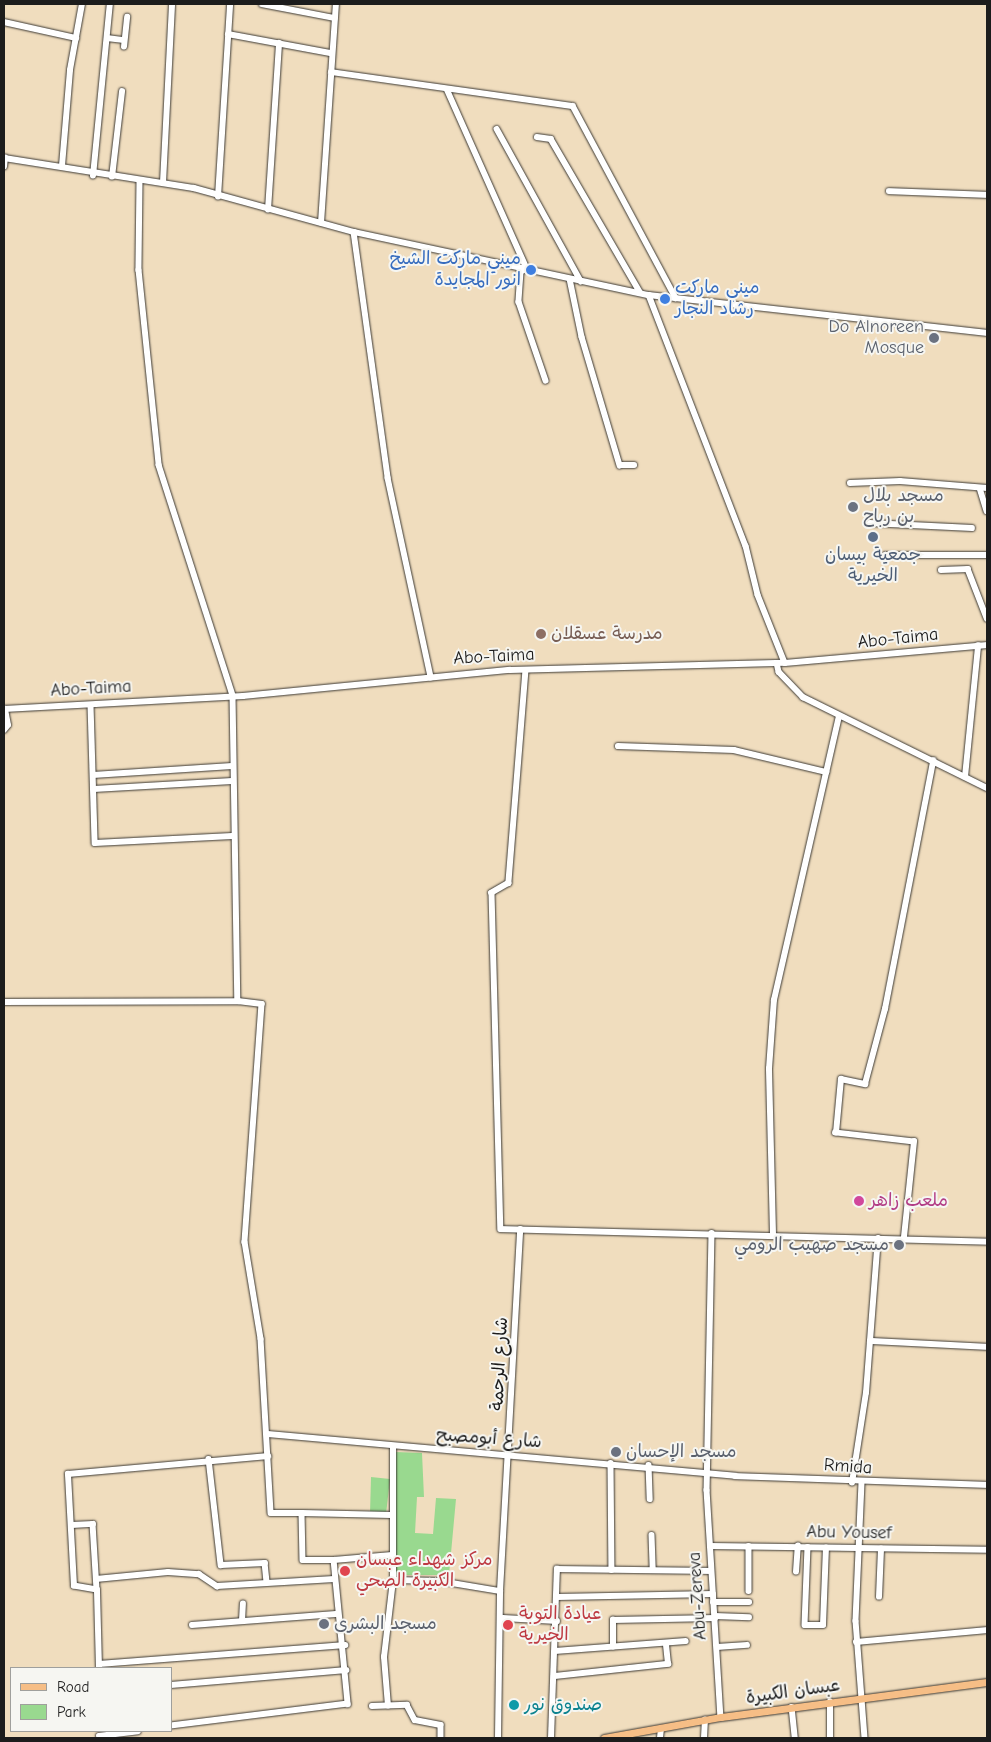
<!DOCTYPE html>
<html>
<head>
<meta charset="utf-8">
<style>
	body { margin:0 }
	#map { position:relative; width:991px; height:1742px; overflow:hidden; background:#f0ddbe; font-family:"Comic Neue","Playpen Sans Arabic",sans-serif }
	div>[style] { position:absolute }
	.green>* { inset:0; background:#99d98f }
	.roads { filter:drop-shadow(0 0 1px #3c3934) drop-shadow(0 0 1px #3c3934) }
	.minor>* { height:5.5px; margin:-2.75px; padding:0 2.75px; transform-origin:2.75px; border-radius:2.75px; background:#fff }
	.major>* { height:7px; margin:-3.5px; padding:0 3.5px; transform-origin:3.5px; border-radius:3.5px; background:#f6be86 }
	.dots>* { width:14px; height:14px; translate:-50% -50%; box-sizing:border-box; border:2px solid #f6f6f2; border-radius:50% }
	span { translate:-50% -50%; white-space:nowrap; text-align:center; line-height:1.15; -webkit-text-stroke:4px #f6f6f2; paint-order:stroke }
	.shop-label { font-size:18px; color:#366cbe }
	.right { translate:-100% -50%; text-align:right }
	.left { translate:0 -50%; text-align:left }
	.worship-label { font-size:18px; color:#5b616d }
	.service-label { font-size:18px; color:#4e5e75 }
	.education-label { font-size:18px; color:#785e54 }
	.street-label { font-size:18px; color:#1c1c1c }
	.hotel-label { font-size:18px; color:#b23c85 }
	.health-label { font-size:18px; color:#be3a42 }
	.culture-label { font-size:18px; color:#0d838f }
	.frame { position:absolute; inset:0; border:5px solid #1c1c1c; pointer-events:none }
	.legend { position:absolute; left:10px; top:1667px; width:162px; height:65px; box-sizing:border-box; background:#f6f6f2; border:1px solid #9f9f9c; margin:0; padding:6px 9px; list-style:none; font-size:15px; color:#1c1c1c }
	.legend li { display:flex; align-items:center; gap:10px; height:25px }
	.legend b { width:25px; border:1px solid #9f9f9c }
</style>
</head>
<body>
<div id="map">
	<div class="green">
		<i style="clip-path:polygon(395px 1452px,422px 1453px,424px 1497px,417px 1497px,415px 1533px,433px 1534px,436px 1498px,456px 1499px,449px 1575px,395px 1575px)"></i>
		<i style="clip-path:polygon(371px 1477px,390px 1479px,386px 1514px,370px 1514px)"></i>
	</div>
	<div class="roads">
		<div class="minor">
			<i style="left:262px;top:4px;width:74px;rotate:10.9deg"></i>
			<i style="left:4px;top:22px;width:74px;rotate:12.5deg"></i>
			<i style="left:228px;top:34px;width:105px;rotate:10.5deg"></i>
			<i style="left:107px;top:38px;width:17px;rotate:7deg"></i>
			<i style="left:124px;top:47px;width:30px;rotate:-84deg"></i>
			<i style="left:331px;top:72px;width:244px;rotate:8deg"></i>
			<i style="left:573px;top:106px;width:218px;rotate:61.8deg"></i>
			<i style="left:447px;top:89px;width:197px;rotate:66deg"></i>
			<i style="left:527px;top:269px;width:7px;rotate:153deg"></i>
			<i style="left:521px;top:272px;width:30px;rotate:94deg"></i>
			<i style="left:519px;top:302px;width:83px;rotate:71.1deg"></i>
			<i style="left:497px;top:129px;width:174px;rotate:61.1deg"></i>
			<i style="left:537px;top:137px;width:14px;rotate:8deg"></i>
			<i style="left:551px;top:139px;width:177px;rotate:59.8deg"></i>
			<i style="left:4px;top:158px;width:192px;rotate:9deg"></i>
			<i style="left:194px;top:188px;width:166px;rotate:15.4deg"></i>
			<i style="left:354px;top:232px;width:302px;rotate:12.1deg"></i>
			<i style="left:649px;top:295px;width:340px;rotate:6.4deg"></i>
			<i style="left:62px;top:166px;width:96px;rotate:-85.2deg"></i>
			<i style="left:70px;top:70px;width:67px;rotate:-79.7deg"></i>
			<i style="left:4px;top:167px;width:9px;rotate:-84deg"></i>
			<i style="left:93px;top:176px;width:173px;rotate:-84.4deg"></i>
			<i style="left:112px;top:177px;width:86px;rotate:-83.3deg"></i>
			<i style="left:140px;top:182px;width:88px;rotate:90.7deg"></i>
			<i style="left:139px;top:270px;width:196px;rotate:84.1deg"></i>
			<i style="left:159px;top:465px;width:243px;rotate:72.2deg"></i>
			<i style="left:233px;top:696px;width:305px;rotate:89.1deg"></i>
			<i style="left:238px;top:1001px;width:24px;rotate:7deg"></i>
			<i style="left:262px;top:1004px;width:239px;rotate:94.1deg"></i>
			<i style="left:245px;top:1242px;width:98px;rotate:80.6deg"></i>
			<i style="left:261px;top:1339px;width:174px;rotate:86.7deg"></i>
			<i style="left:271px;top:1513px;width:31px"></i>
			<i style="left:302px;top:1513px;width:47px;rotate:88.8deg"></i>
			<i style="left:303px;top:1560px;width:31px"></i>
			<i style="left:334px;top:1560px;width:145px;rotate:84.4deg"></i>
			<i style="left:348px;top:1704px;width:178px;rotate:172.9deg"></i>
			<i style="left:163px;top:183px;width:179px;rotate:-87.1deg"></i>
			<i style="left:889px;top:191px;width:98px;rotate:2.3deg"></i>
			<i style="left:218px;top:197px;width:193px;rotate:-86.4deg"></i>
			<i style="left:268px;top:210px;width:167px;rotate:-86.2deg"></i>
			<i style="left:321px;top:223px;width:220px;rotate:-86.1deg"></i>
			<i style="left:354px;top:232px;width:248px;rotate:82.1deg"></i>
			<i style="left:388px;top:478px;width:204px;rotate:77.8deg"></i>
			<i style="left:570px;top:279px;width:59px;rotate:78.3deg"></i>
			<i style="left:582px;top:337px;width:134px;rotate:73.5deg"></i>
			<i style="left:620px;top:465px;width:14px"></i>
			<i style="left:649px;top:295px;width:269px;rotate:68.9deg"></i>
			<i style="left:746px;top:546px;width:50px;rotate:76.2deg"></i>
			<i style="left:758px;top:595px;width:73px;rotate:68.3deg"></i>
			<i style="left:850px;top:483px;width:50px;rotate:-2.3deg"></i>
			<i style="left:900px;top:481px;width:87px;rotate:4.6deg"></i>
			<i style="left:980px;top:488px;width:24px;rotate:73deg"></i>
			<i style="left:870px;top:523px;width:102px;rotate:2.8deg"></i>
			<i style="left:885px;top:555px;width:102px"></i>
			<i style="left:941px;top:570px;width:27px;rotate:-2deg"></i>
			<i style="left:968px;top:569px;width:53px;rotate:68.8deg"></i>
			<i style="left:777px;top:663px;width:9px;rotate:77deg"></i>
			<i style="left:779px;top:672px;width:35px;rotate:46deg"></i>
			<i style="left:803px;top:697px;width:205px;rotate:26.3deg"></i>
			<i style="left:526px;top:670px;width:214px;rotate:94.6deg"></i>
			<i style="left:509px;top:883px;width:20px;rotate:150deg"></i>
			<i style="left:492px;top:893px;width:336px;rotate:88.5deg"></i>
			<i style="left:501px;top:1229px;width:486px;rotate:1.5deg"></i>
			<i style="left:91px;top:705px;width:138px;rotate:88.3deg"></i>
			<i style="left:95px;top:843px;width:137px;rotate:-2.9deg"></i>
			<i style="left:4px;top:709px;width:239px;rotate:-3.1deg"></i>
			<i style="left:243px;top:696px;width:268px;rotate:-5.6deg"></i>
			<i style="left:510px;top:670px;width:275px;rotate:-1.5deg"></i>
			<i style="left:785px;top:663px;width:203px;rotate:-5.1deg"></i>
			<i style="left:4px;top:730px;width:6px;rotate:-51deg"></i>
			<i style="left:8px;top:725px;width:16px;rotate:-101deg"></i>
			<i style="left:618px;top:746px;width:116px;rotate:2deg"></i>
			<i style="left:734px;top:750px;width:95px;rotate:13.4deg"></i>
			<i style="left:93px;top:775px;width:139px;rotate:-3.7deg"></i>
			<i style="left:965px;top:777px;width:132px;rotate:-84.3deg"></i>
			<i style="left:94px;top:789px;width:138px;rotate:-3.3deg"></i>
			<i style="left:4px;top:1002px;width:234px;rotate:-0.2deg"></i>
			<i style="left:712px;top:1233px;width:257px;rotate:91.1deg"></i>
			<i style="left:707px;top:1490px;width:227px;rotate:86.5deg"></i>
			<i style="left:773px;top:1234px;width:165px;rotate:-91.4deg"></i>
			<i style="left:769px;top:1069px;width:69px;rotate:-85.9deg"></i>
			<i style="left:774px;top:1000px;width:291px;rotate:-77.1deg"></i>
			<i style="left:904px;top:1237px;width:96px;rotate:-84deg"></i>
			<i style="left:914px;top:1142px;width:79px;rotate:-173.4deg"></i>
			<i style="left:836px;top:1133px;width:54px;rotate:-84.7deg"></i>
			<i style="left:841px;top:1079px;width:25px;rotate:12deg"></i>
			<i style="left:865px;top:1084px;width:78px;rotate:-75.1deg"></i>
			<i style="left:885px;top:1009px;width:253px;rotate:-79deg"></i>
			<i style="left:870px;top:1341px;width:117px;rotate:2.9deg"></i>
			<i style="left:268px;top:1434px;width:469px;rotate:5.1deg"></i>
			<i style="left:735px;top:1476px;width:252px;rotate:2deg"></i>
			<i style="left:209px;top:1459px;width:107px;rotate:83.5deg"></i>
			<i style="left:221px;top:1565px;width:44px;rotate:-2.6deg"></i>
			<i style="left:265px;top:1563px;width:19px;rotate:84deg"></i>
			<i style="left:611px;top:1463px;width:107px;rotate:89.5deg"></i>
			<i style="left:649px;top:1465px;width:34px;rotate:88deg"></i>
			<i style="left:852px;top:1483px;width:91px;rotate:-81.2deg"></i>
			<i style="left:866px;top:1393px;width:155px;rotate:-85.6deg"></i>
			<i style="left:862px;top:1483px;width:138px;rotate:92.5deg"></i>
			<i style="left:856px;top:1621px;width:117px;rotate:85.6deg"></i>
			<i style="left:302px;top:1513px;width:89px;rotate:1.3deg"></i>
			<i style="left:72px;top:1525px;width:21px;rotate:-3deg"></i>
			<i style="left:93px;top:1524px;width:66px;rotate:86.5deg"></i>
			<i style="left:652px;top:1535px;width:35px;rotate:88deg"></i>
			<i style="left:710px;top:1546px;width:277px;rotate:0.8deg"></i>
			<i style="left:749px;top:1546px;width:45px;rotate:90deg"></i>
			<i style="left:808px;top:1547px;width:78px;rotate:92.2deg"></i>
			<i style="left:805px;top:1625px;width:18px"></i>
			<i style="left:823px;top:1625px;width:77px;rotate:-87.8deg"></i>
			<i style="left:334px;top:1560px;width:58px;rotate:-4.9deg"></i>
			<i style="left:796px;top:1572px;width:26px;rotate:-86deg"></i>
			<i style="left:96px;top:1579px;width:72px;rotate:-5.6deg"></i>
			<i style="left:168px;top:1572px;width:31px;rotate:4deg"></i>
			<i style="left:199px;top:1574px;width:22px;rotate:34deg"></i>
			<i style="left:217px;top:1586px;width:117px;rotate:-3.4deg"></i>
			<i style="left:393px;top:1580px;width:47px;rotate:1.2deg"></i>
			<i style="left:440px;top:1581px;width:61px;rotate:9.5deg"></i>
			<i style="left:557px;top:1597px;width:156px;rotate:-1.1deg"></i>
			<i style="left:879px;top:1597px;width:48px;rotate:-87.6deg"></i>
			<i style="left:713px;top:1602px;width:36px"></i>
			<i style="left:715px;top:1616px;width:34px;rotate:2deg"></i>
			<i style="left:503px;top:1618px;width:54px;rotate:3.2deg"></i>
			<i style="left:242px;top:1621px;width:17px;rotate:-87deg"></i>
			<i style="left:192px;top:1625px;width:144px;rotate:-4.4deg"></i>
			<i style="left:856px;top:1642px;width:132px;rotate:-5.2deg"></i>
			<i style="left:613px;top:1647px;width:27px;rotate:-90deg"></i>
			<i style="left:613px;top:1620px;width:102px;rotate:-1.1deg"></i>
			<i style="left:717px;top:1647px;width:30px;rotate:-4deg"></i>
			<i style="left:555px;top:1651px;width:131px;rotate:-4.4deg"></i>
			<i style="left:99px;top:1664px;width:247px;rotate:-4.4deg"></i>
			<i style="left:99px;top:1668px;width:78px;rotate:-91.5deg"></i>
			<i style="left:97px;top:1590px;width:23px;rotate:-170deg"></i>
			<i style="left:74px;top:1586px;width:112px;rotate:-93.1deg"></i>
			<i style="left:68px;top:1474px;width:201px;rotate:-5.1deg"></i>
			<i style="left:555px;top:1676px;width:114px;rotate:-6.1deg"></i>
			<i style="left:668px;top:1664px;width:20px;rotate:-96deg"></i>
			<i style="left:171px;top:1685px;width:176px;rotate:-4.9deg"></i>
			<i style="left:372px;top:1706px;width:35px;rotate:-2deg"></i>
			<i style="left:407px;top:1705px;width:17px;rotate:62deg"></i>
			<i style="left:415px;top:1720px;width:26px;rotate:11deg"></i>
			<i style="left:441px;top:1725px;width:13px;rotate:90deg"></i>
			<i style="left:388px;top:1706px;width:49px;rotate:-94.7deg"></i>
			<i style="left:384px;top:1657px;width:78px;rotate:-83.3deg"></i>
			<i style="left:393px;top:1580px;width:132px;rotate:-90deg"></i>
			<i style="left:792px;top:1707px;width:31px;rotate:84deg"></i>
			<i style="left:99px;top:1736px;width:39px;rotate:-7deg"></i>
			<i style="left:498px;top:1738px;width:147px;rotate:-89.2deg"></i>
			<i style="left:500px;top:1591px;width:362px;rotate:-86.8deg"></i>
			<i style="left:551px;top:1738px;width:169px;rotate:-88deg"></i>
			<i style="left:557px;top:1569px;width:154px;rotate:0.7deg"></i>
			<i style="left:660px;top:1738px;width:9px;rotate:-84deg"></i>
			<i style="left:704px;top:1738px;width:18px;rotate:-87deg"></i>
			<i style="left:830px;top:1738px;width:36px;rotate:-90deg"></i>
		</div>
		<div class="major">
			<i style="left:604px;top:1738px;width:119px;rotate:-10.2deg"></i>
			<i style="left:721px;top:1717px;width:268px;rotate:-7.5deg"></i>
		</div>
	</div>
	<div class="dots">
		<i style="left:531px;top:270px;background:#3f7fe0"></i>
		<i style="left:665px;top:299px;background:#3f7fe0"></i>
		<i style="left:934px;top:338px;background:#6b7280"></i>
		<i style="left:853px;top:507px;background:#6b7280"></i>
		<i style="left:873px;top:537px;background:#5c6f8a"></i>
		<i style="left:541px;top:634px;background:#8d6e63"></i>
		<i style="left:859px;top:1201px;background:#d1479c"></i>
		<i style="left:899px;top:1245px;background:#6b7280"></i>
		<i style="left:616px;top:1452px;background:#6b7280"></i>
		<i style="left:345px;top:1571px;background:#e0444e"></i>
		<i style="left:324px;top:1624px;background:#6b7280"></i>
		<i style="left:508px;top:1625px;background:#e0444e"></i>
		<i style="left:514px;top:1705px;background:#0f9aa8"></i>
	</div>
	<div class="shop-label">
		<span class="right" style="left:521px;top:270px">ميني ماركت الشيخ<br>انور المجايدة</span>
		<span class="left" style="left:675px;top:299px">ميني ماركت<br>رشاد النجار</span>
	</div>
	<div class="worship-label">
		<span class="right" style="left:924px;top:338px">Do Alnoreen<br>Mosque</span>
		<span class="left" style="left:863px;top:507px">مسجد بلال<br>بن رباح</span>
		<span class="right" style="left:889px;top:1245px">مسجد صهيب الرومي</span>
		<span class="left" style="left:626px;top:1452px">مسجد الإحسان</span>
		<span class="left" style="left:334px;top:1624px">مسجد البشرى</span>
	</div>
	<div class="service-label">
		<span style="left:873px;top:566px">جمعية بيسان<br>الخيرية</span>
	</div>
	<div class="education-label">
		<span class="left" style="left:551px;top:634px">مدرسة عسقلان</span>
	</div>
	<div class="street-label">
		<span style="left:898px;top:639px;rotate:-6deg">Abo-Taima</span>
		<span style="left:494px;top:657px;rotate:-3deg">Abo-Taima</span>
		<span style="left:91px;top:689px;rotate:-3deg">Abo-Taima</span>
		<span style="left:500px;top:1364px;rotate:-87deg">شارع الرحمة</span>
		<span style="left:489px;top:1439px;rotate:4deg">شارع أبومصبح</span>
		<span style="left:848px;top:1467px;rotate:4deg">Rmida</span>
		<span style="left:849px;top:1533px;rotate:1deg">Abu Yousef</span>
		<span style="left:698px;top:1596px;rotate:-94deg">Abu-Zereva</span>
		<span style="left:793px;top:1692px;rotate:-8deg">عبسان الكبيرة</span>
	</div>
	<div class="hotel-label">
		<span class="left" style="left:869px;top:1201px">ملعب زاهر</span>
	</div>
	<div class="health-label">
		<span class="left" style="left:356px;top:1571px">مركز شهداء عبسان<br>الكبيرة الصحي</span>
		<span class="left" style="left:519px;top:1625px">عيادة التوبة<br>الخيرية</span>
	</div>
	<div class="culture-label">
		<span class="left" style="left:524px;top:1705px">صندوق نور</span>
	</div>
	<div class="frame"></div>
	<ul class="legend">
	<li><b style="height:6px;background:#f6be86"></b>Road</li>
	<li><b style="height:14px;background:#99d98f"></b>Park</li>
	</ul>
</div>
</body>
</html>
